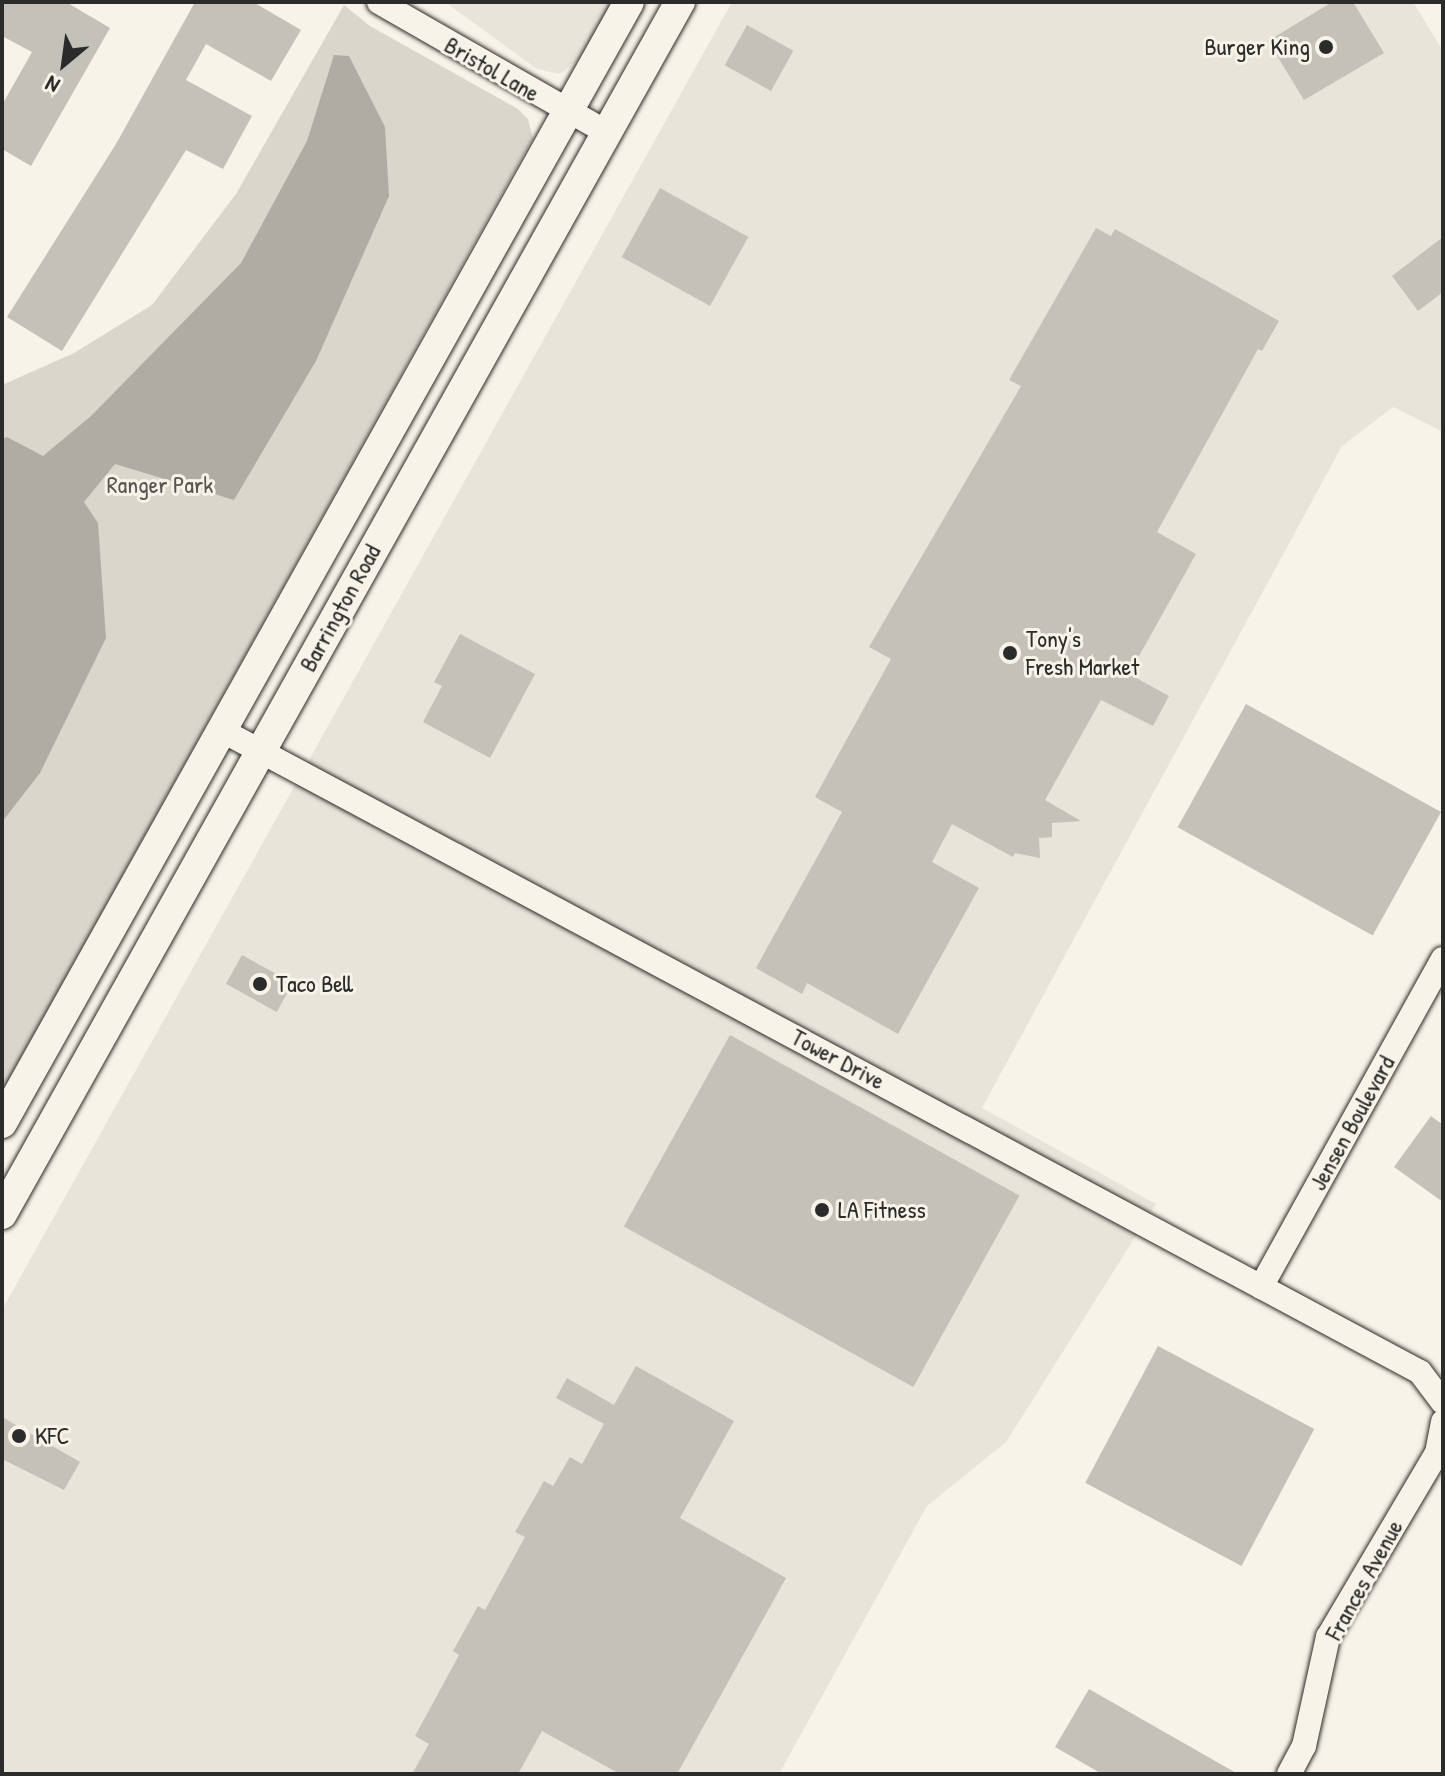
<!DOCTYPE html>
<html>
<head>
<meta charset="utf-8">
<style>
	body { margin:0 }
	#map { position:relative; width:1445px; height:1776px; overflow:hidden; background:#f7f3e8; font-family:"Patrick Hand",sans-serif }
	div>[style] { position:absolute }
	.built>* { inset:0; background:#e8e4da }
	.green>* { inset:0; background:#dad6cc }
	.water>* { inset:0; background:#afaca4 }
	.building>* { inset:0; background:#c4c1b9; transform-origin:0 0 }
	.roads { filter:drop-shadow(0 0 2px #2b2b2b) drop-shadow(0 0 2px #2b2b2b) }
	.minor>* { height:24px; margin:-12px; padding:0 12px; transform-origin:12px; border-radius:12px; background:#f7f3e8 }
	.major>* { height:30px; margin:-15px; padding:0 15px; transform-origin:15px; border-radius:15px; background:#f7f3e8 }
	.dots>* { width:22px; height:22px; translate:-50% -50%; box-sizing:border-box; border:4px solid #f7f3e8; border-radius:50% }
	span { translate:-50% -50%; white-space:nowrap; text-align:center; line-height:1.15; -webkit-text-stroke:6px #f7f3e8; paint-order:stroke }
	.poi-label { font-size:24px; color:#2b2b2b }
	.right { translate:-100% -50%; text-align:right }
	.left { translate:0 -50%; text-align:left }
	.street-label { font-size:24px; color:#2b2b2b }
	.park-label { font-size:24px; color:#575653 }
	.frame { position:absolute; inset:0; border:4px solid #2b2b2b; pointer-events:none }
	.north { position:absolute; left:24px; top:24px; width:80px; height:80px; -webkit-text-stroke:6px #f7f3e8; paint-order:stroke; rotate:209deg; font-size:22px; font-weight:700; line-height:32px; text-align:center; color:#2b2b2b }
	.north::after { content:''; display:block; margin:auto; width:28px; height:36px; background:#2b2b2b; clip-path:polygon(50% 0,100% 100%,50% 72%,0 100%) }
</style>
</head>
<body>
<div id="map">
	<div class="built">
		<i style="clip-path:polygon(445px 2px,613px 2px,584px 55px,560px 74px,537px 69px)"></i>
		<i style="clip-path:polygon(732px 2px,1413px 2px,1443px 51px,1443px 432px,1393px 407px,1342px 446px,982px 1108px,1156px 1204px,1006px 1442px,927px 1506px,779px 1774px,2px 1774px,2px 1310px)"></i>
	</div>
	<div class="green">
		<i style="clip-path:polygon(344px 5px,370px 26px,518px 109px,528px 119px,533px 138px,2px 1091px,2px 385px,74px 353px,152px 305px,236px 194px)"></i>
	</div>
	<div class="water">
		<i style="clip-path:polygon(334px 55px,349px 56px,385px 127px,389px 196px,316px 361px,234px 500px,115px 464px,84px 502px,98px 523px,106px 638px,40px 773px,2px 822px,2px 439px,7px 437px,43px 456px,91px 416px,241px 263px,307px 141px)"></i>
	</div>
	<div class="building">
		<i style="clip-path:polygon(2px 2px,66px 2px,110px 28px,31px 166px,2px 149px,2px 105px,32px 52px,2px 36px)"></i>
		<i style="clip-path:polygon(195px 2px,253px 2px,301px 30px,271px 81px,206px 44px,186px 80px,252px 116px,223px 169px,186px 150px,62px 351px,7px 317px,116px 144px)"></i>
		<i style="clip-path:polygon(1332px 2px,1353px 2px,1384px 53px,1304px 100px,1268px 41px)"></i>
		<i style="left:747px;top:25px;width:53px;height:46px;rotate:29deg"></i>
		<i style="left:660px;top:188px;width:101px;height:79px;rotate:29deg"></i>
		<i style="clip-path:polygon(1096px 228px,1111px 236px,1115px 229px,1279px 321px,1262px 351px,1258px 349px,1157px 532px,1196px 554px,1129px 674px,1169px 696px,1153px 726px,1101px 700px,1045px 800px,1081px 821px,1052px 823px,1052px 837px,1039px 838px,1040px 858px,1015px 853px,1013px 857px,952px 824px,932px 862px,979px 888px,898px 1034px,807px 983px,802px 994px,756px 968px,842px 812px,815px 797px,891px 659px,869px 647px,1021px 386px,1009px 380px)"></i>
		<i style="clip-path:polygon(1443px 237px,1443px 292px,1418px 311px,1392px 276px)"></i>
		<i style="clip-path:polygon(460px 634px,535px 674px,490px 758px,423px 722px,442px 686px,434px 682px)"></i>
		<i style="left:1246px;top:704px;width:223px;height:141px;rotate:29deg"></i>
		<i style="left:242px;top:955px;width:58px;height:33px;rotate:29deg"></i>
		<i style="left:730px;top:1035px;width:331px;height:219px;rotate:29deg"></i>
		<i style="clip-path:polygon(1431px 1116px,1443px 1125px,1443px 1202px,1394px 1167px)"></i>
		<i style="left:1158px;top:1346px;width:177px;height:155px;rotate:28deg"></i>
		<i style="clip-path:polygon(636px 1366px,734px 1421px,680px 1518px,786px 1578px,677px 1774px,620px 1774px,542px 1731px,518px 1774px,412px 1774px,429px 1744px,415px 1736px,459px 1655px,453px 1651px,478px 1606px,485px 1610px,525px 1537px,515px 1532px,544px 1481px,553px 1486px,570px 1457px,582px 1464px,604px 1424px,556px 1398px,567px 1378px,614px 1405px)"></i>
		<i style="clip-path:polygon(2px 1417px,80px 1462px,64px 1490px,2px 1459px)"></i>
		<i style="clip-path:polygon(1089px 1689px,1238px 1774px,1102px 1774px,1055px 1747px)"></i>
	</div>
	<div class="roads">
		<div class="minor">
			<i style="left:379px;top:2px;width:264px;rotate:29.8deg"></i>
			<i style="left:221px;top:730px;width:1360px;rotate:28.17deg"></i>
			<i style="left:1420px;top:1372px;width:38px;rotate:53deg"></i>
			<i style="left:1261px;top:1287px;width:375px;rotate:-61deg"></i>
			<i style="left:1289px;top:1774px;width:32px;rotate:-62deg"></i>
			<i style="left:1304px;top:1746px;width:112px;rotate:-77.6deg"></i>
			<i style="left:1328px;top:1637px;width:214px;rotate:-59.4deg"></i>
			<i style="left:1437px;top:1453px;width:32px;rotate:-79deg"></i>
		</div>
		<div class="major">
			<i style="left:2px;top:1123px;width:1284px;rotate:-60.78deg"></i>
			<i style="left:2px;top:1214px;width:1389px;rotate:-60.78deg"></i>
		</div>
	</div>
	<div class="dots">
		<i style="left:1326px;top:47px;background:#2b2b2b"></i>
		<i style="left:1010px;top:653px;background:#2b2b2b"></i>
		<i style="left:260px;top:984px;background:#2b2b2b"></i>
		<i style="left:822px;top:1210px;background:#2b2b2b"></i>
		<i style="left:19px;top:1436px;background:#2b2b2b"></i>
	</div>
	<div class="poi-label">
		<span class="right" style="left:1310px;top:47px">Burger King</span>
		<span class="left" style="left:1026px;top:653px">Tony's<br>Fresh Market</span>
		<span class="left" style="left:276px;top:984px">Taco Bell</span>
		<span class="left" style="left:838px;top:1210px">LA Fitness</span>
		<span class="left" style="left:35px;top:1436px">KFC</span>
	</div>
	<div class="street-label">
		<span style="left:492px;top:69px;rotate:30deg">Bristol Lane</span>
		<span style="left:340px;top:608px;rotate:-61deg">Barrington Road</span>
		<span style="left:838px;top:1059px;rotate:28deg">Tower Drive</span>
		<span style="left:1352px;top:1123px;rotate:-61deg">Jensen Boulevard</span>
		<span style="left:1364px;top:1580px;rotate:-61deg">Frances Avenue</span>
	</div>
	<div class="park-label">
		<span style="left:160px;top:485px">Ranger Park</span>
	</div>
	<div class="frame"></div>
	<div class="north">N</div>
</div>
</body>
</html>
